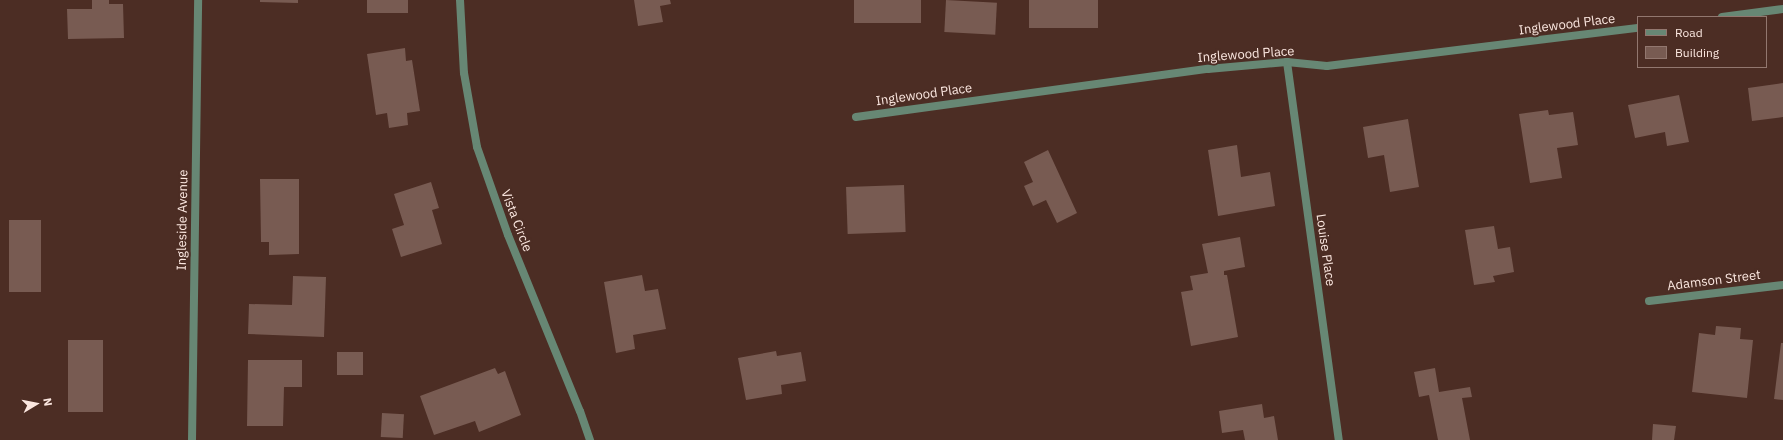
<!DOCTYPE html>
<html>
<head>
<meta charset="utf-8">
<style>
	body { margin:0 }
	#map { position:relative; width:1783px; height:440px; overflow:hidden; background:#4c2d24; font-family:"IBM Plex Sans",sans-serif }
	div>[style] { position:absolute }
	.building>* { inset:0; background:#785b52; transform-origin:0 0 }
	.minor>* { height:8px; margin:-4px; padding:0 4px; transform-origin:4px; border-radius:4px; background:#678774 }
	.tertiary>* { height:8px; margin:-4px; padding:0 4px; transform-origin:4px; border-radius:4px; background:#678774 }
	span { translate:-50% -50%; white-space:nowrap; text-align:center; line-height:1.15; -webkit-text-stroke:4px #4c2d24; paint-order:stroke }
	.street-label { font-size:13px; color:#fbe7e0 }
	.legend { position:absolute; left:1637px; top:16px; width:130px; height:52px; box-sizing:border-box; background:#4c2d24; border:1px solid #92776f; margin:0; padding:5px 7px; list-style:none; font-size:12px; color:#fbe7e0 }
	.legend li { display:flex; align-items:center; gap:8px; height:20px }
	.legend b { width:20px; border:1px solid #92776f }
	.north { position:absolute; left:16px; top:384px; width:40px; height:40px; -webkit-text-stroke:3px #4c2d24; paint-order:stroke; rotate:80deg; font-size:11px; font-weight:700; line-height:16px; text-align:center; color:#fbe7e0 }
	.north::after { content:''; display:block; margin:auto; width:14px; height:18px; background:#fbe7e0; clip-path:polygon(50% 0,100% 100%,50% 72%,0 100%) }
</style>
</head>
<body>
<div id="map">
	<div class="building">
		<i style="clip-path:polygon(92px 0,109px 0,109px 4px,123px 4px,124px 38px,68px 39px,67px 9px,92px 9px)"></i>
		<i style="clip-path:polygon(260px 0,298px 0,298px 3px,260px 2px)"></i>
		<i style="left:367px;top:0;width:41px;height:13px"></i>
		<i style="clip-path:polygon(634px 0,670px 0,671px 4px,660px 6px,663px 22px,638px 26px)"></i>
		<i style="left:854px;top:0;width:67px;height:23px"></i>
		<i style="left:946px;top:0;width:51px;height:32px;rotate:3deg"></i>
		<i style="left:1029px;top:0;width:69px;height:28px"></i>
		<i style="clip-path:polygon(405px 48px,406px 61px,412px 60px,420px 111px,407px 113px,408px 125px,389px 128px,387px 113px,376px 115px,367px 54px)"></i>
		<i style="clip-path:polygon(1783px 83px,1783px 117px,1752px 121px,1748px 88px)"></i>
		<i style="clip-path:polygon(1679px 95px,1689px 142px,1667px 146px,1665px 132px,1635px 138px,1628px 105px)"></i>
		<i style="clip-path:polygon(1548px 110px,1549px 115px,1573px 112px,1578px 145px,1557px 148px,1562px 178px,1530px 183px,1519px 114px)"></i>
		<i style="clip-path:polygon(1408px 119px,1419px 187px,1390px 192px,1384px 155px,1368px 158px,1363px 127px)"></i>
		<i style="clip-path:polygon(1237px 145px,1241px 177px,1270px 172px,1275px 206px,1218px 216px,1208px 150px)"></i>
		<i style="clip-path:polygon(1048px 150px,1077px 213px,1057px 223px,1046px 200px,1033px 206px,1024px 186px,1033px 182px,1024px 162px)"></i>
		<i style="clip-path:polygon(260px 179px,299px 179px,299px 254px,269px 255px,269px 242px,261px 242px)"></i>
		<i style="clip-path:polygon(431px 182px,439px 208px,432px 210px,442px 244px,401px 257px,392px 229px,404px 225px,394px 194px)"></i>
		<i style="left:904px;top:185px;width:47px;height:58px;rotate:88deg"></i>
		<i style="left:9px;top:220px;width:32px;height:72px"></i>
		<i style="clip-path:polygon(1494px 226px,1498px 249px,1510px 247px,1514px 272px,1493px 276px,1495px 282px,1474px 285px,1465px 230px)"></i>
		<i style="clip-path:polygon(1240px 237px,1245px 267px,1224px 271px,1224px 275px,1227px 275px,1238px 337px,1191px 346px,1181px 292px,1193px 290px,1190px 276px,1208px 273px,1202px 244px)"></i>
		<i style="clip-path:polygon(642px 275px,645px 291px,658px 289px,666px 329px,633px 335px,635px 349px,616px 353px,604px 282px)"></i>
		<i style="clip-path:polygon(293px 276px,326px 277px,324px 337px,248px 334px,249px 304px,292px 305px)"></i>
		<i style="clip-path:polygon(1716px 326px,1741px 328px,1740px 339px,1753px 340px,1747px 398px,1692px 392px,1699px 333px,1715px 335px)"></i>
		<i style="left:68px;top:340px;width:35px;height:72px"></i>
		<i style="clip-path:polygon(1781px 343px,1783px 343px,1783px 400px,1774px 399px)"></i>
		<i style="clip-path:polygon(776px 351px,777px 356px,801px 352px,806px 381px,781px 385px,782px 394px,746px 400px,738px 358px)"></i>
		<i style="left:337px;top:352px;width:26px;height:23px"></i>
		<i style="clip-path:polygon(248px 360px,302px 360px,302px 387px,284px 387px,283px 426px,247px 426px)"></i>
		<i style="clip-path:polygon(495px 368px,498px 374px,505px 371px,521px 415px,479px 432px,475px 421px,434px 435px,420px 396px)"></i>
		<i style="clip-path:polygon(1435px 368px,1439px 392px,1470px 387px,1472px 397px,1462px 398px,1470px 440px,1438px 440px,1429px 395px,1419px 397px,1414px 372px)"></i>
		<i style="clip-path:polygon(1262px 404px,1264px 418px,1274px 416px,1278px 440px,1245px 440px,1243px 430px,1222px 433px,1219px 411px)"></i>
		<i style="left:382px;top:413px;width:22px;height:24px;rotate:3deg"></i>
		<i style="clip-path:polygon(1653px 424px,1676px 426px,1674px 440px,1652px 440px)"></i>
	</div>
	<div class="minor">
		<i style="left:460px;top:0;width:73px;rotate:86.9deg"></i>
		<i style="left:464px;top:73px;width:75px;rotate:80deg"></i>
		<i style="left:477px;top:147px;width:93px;rotate:70.6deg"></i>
		<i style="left:508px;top:235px;width:190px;rotate:67.8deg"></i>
		<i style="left:580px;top:411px;width:31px;rotate:71deg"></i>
		<i style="left:1722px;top:17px;width:62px;rotate:-7.5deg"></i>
		<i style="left:1287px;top:62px;width:382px;rotate:82.2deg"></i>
		<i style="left:856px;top:117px;width:355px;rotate:-7.8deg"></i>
		<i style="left:1208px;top:69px;width:79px;rotate:-5.1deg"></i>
		<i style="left:1287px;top:62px;width:40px;rotate:5.7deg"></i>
		<i style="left:1327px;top:66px;width:313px;rotate:-7deg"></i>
		<i style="left:1649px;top:301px;width:135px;rotate:-6.8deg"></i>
	</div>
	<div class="tertiary">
		<i style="left:192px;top:440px;width:440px;rotate:-89.2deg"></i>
	</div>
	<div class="street-label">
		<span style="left:1567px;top:25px;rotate:-7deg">Inglewood Place</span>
		<span style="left:1246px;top:55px;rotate:-4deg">Inglewood Place</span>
		<span style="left:924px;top:95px;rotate:-8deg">Inglewood Place</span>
		<span style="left:183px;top:220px;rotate:-89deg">Ingleside Avenue</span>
		<span style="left:516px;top:221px;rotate:69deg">Vista Circle</span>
		<span style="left:1325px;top:250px;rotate:82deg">Louise Place</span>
		<span style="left:1714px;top:281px;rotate:-7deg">Adamson Street</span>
	</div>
	<ul class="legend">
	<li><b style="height:5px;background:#678774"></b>Road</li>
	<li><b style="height:11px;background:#785b52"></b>Building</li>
	</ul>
	<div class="north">N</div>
</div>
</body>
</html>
